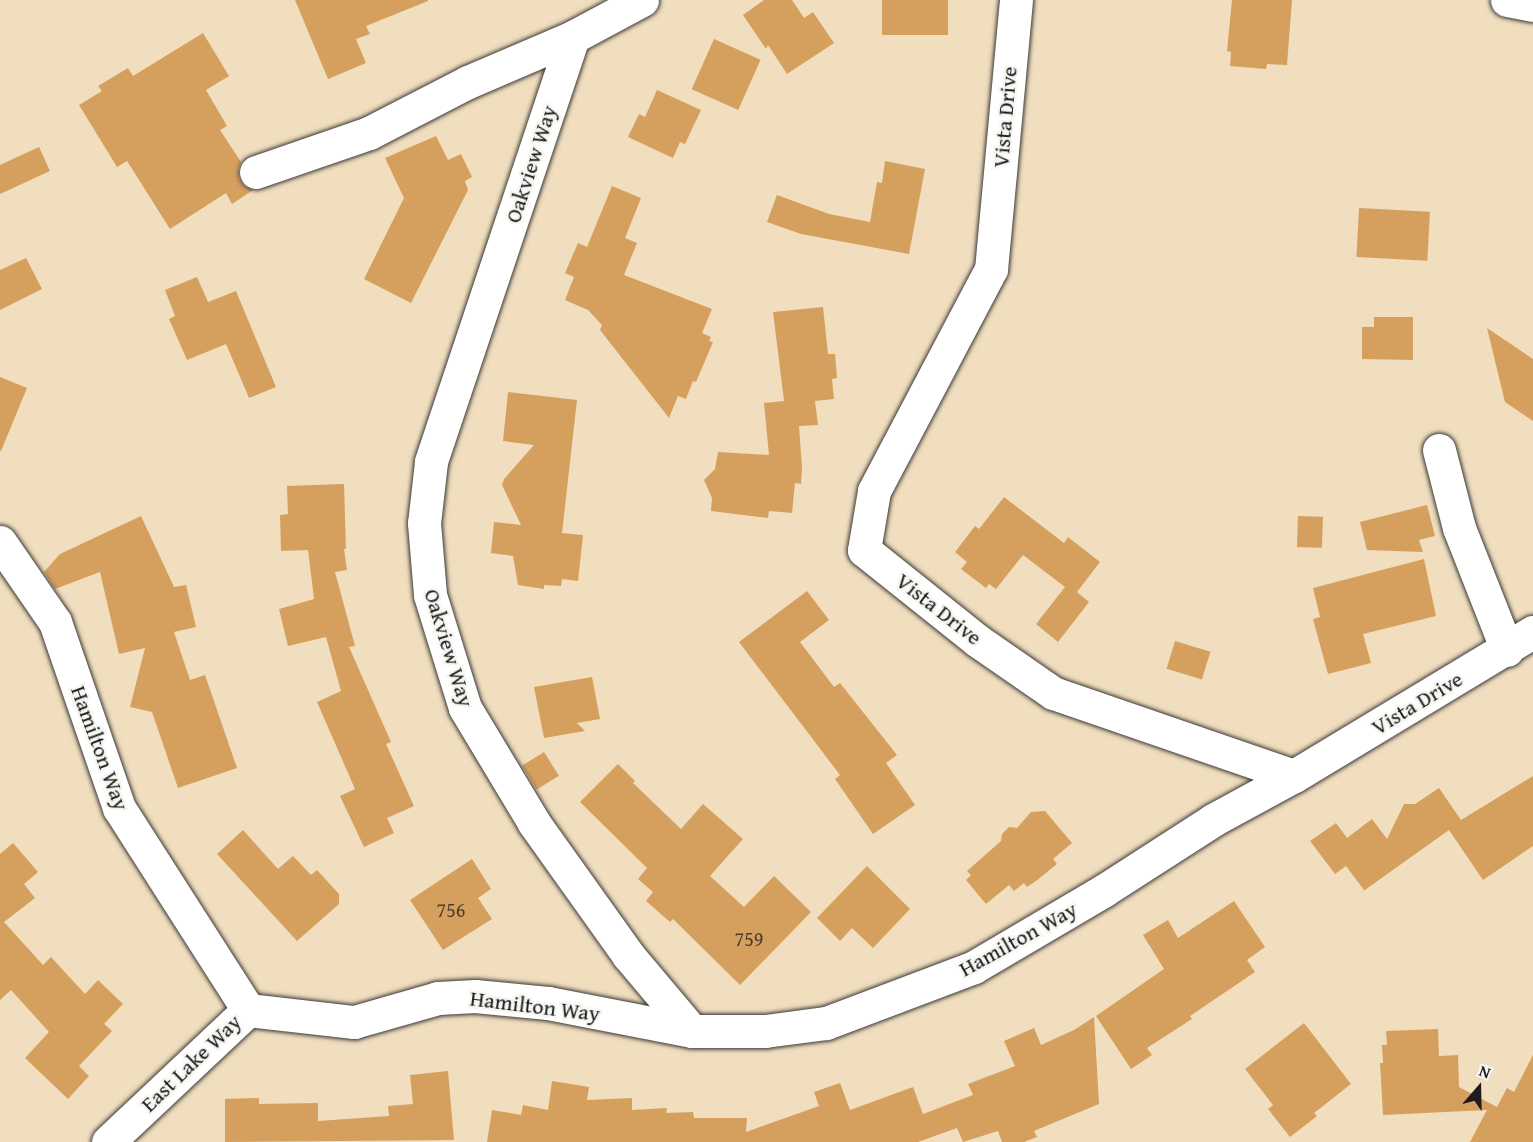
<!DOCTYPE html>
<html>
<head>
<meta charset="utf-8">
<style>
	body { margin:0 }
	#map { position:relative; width:1533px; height:1142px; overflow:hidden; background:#f0debf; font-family:"Gentium Book Plus",serif }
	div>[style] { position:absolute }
	.building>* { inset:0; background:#d5a05e; transform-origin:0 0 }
	.roads { filter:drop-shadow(0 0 2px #3c3934) drop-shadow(0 0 2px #3c3934) }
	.minor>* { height:33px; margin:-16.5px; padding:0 16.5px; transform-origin:16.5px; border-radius:16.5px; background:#fff }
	span { translate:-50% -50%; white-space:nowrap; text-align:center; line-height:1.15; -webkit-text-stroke:5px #f6f6f2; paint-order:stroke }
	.number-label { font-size:20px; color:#4a3d2c }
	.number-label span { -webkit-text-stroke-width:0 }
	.street-label { font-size:22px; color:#1c1c1c }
	.north { position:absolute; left:1449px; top:1058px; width:60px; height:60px; -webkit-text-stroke:4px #f6f6f2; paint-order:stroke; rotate:20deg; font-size:16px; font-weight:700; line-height:24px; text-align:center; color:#1c1c1c }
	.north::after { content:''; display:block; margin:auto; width:21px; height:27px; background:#1c1c1c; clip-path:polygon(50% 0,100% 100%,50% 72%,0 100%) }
</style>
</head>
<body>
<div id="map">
	<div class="building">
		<i style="clip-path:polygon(295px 0,428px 0,428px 1px,366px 26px,370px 34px,356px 39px,366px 63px,328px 79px)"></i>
		<i style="clip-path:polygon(764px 0,792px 0,804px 18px,813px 12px,834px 43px,787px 74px,768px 45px,766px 49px,743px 15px)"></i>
		<i style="left:882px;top:0;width:66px;height:35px"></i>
		<i style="clip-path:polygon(1232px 0,1292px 0,1287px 65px,1267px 64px,1266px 69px,1230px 66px,1231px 52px,1227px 51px)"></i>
		<i style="clip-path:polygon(203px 33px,229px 76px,206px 90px,227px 126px,220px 130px,241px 162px,238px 169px,239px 179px,244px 186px,253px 190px,232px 204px,226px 193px,170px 229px,127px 161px,117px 167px,79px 105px,102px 91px,98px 86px,128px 68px,133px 76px)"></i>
		<i style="left:714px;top:39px;width:51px;height:55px;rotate:24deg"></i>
		<i style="clip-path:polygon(657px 90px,701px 110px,685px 144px,680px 142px,673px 158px,628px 137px,639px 114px,645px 117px)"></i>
		<i style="clip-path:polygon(436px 136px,448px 160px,461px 154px,472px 177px,465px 181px,468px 190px,411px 303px,364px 279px,404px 198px,385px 158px)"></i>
		<i style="clip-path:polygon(39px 147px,50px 171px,0 194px,0 165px)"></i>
		<i style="clip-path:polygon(885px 161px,925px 169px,909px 254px,801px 234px,767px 222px,777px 195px,829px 214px,870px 222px,877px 182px,882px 183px)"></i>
		<i style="clip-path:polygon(612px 186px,641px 198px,625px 238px,637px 243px,624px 275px,712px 309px,702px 333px,711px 337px,709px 341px,713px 342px,696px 382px,693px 381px,686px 399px,678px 396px,669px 418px,600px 330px,602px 325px,588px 310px,565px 300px,574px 277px,565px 273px,578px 243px,587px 247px)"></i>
		<i style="left:1359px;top:208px;width:71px;height:49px;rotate:3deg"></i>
		<i style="clip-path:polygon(26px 258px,42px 289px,0 310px,0 270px)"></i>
		<i style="clip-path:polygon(197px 277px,208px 302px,236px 291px,276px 387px,249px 398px,226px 344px,187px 360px,169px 319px,175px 316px,165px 290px)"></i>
		<i style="clip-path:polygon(823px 307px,828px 354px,835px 354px,837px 378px,832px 379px,834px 399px,815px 401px,818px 425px,799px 426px,802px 468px,801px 484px,795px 483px,792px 513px,769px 511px,768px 518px,711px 511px,712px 498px,704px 480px,715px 469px,718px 452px,769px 455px,764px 403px,784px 401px,773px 312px)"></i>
		<i style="clip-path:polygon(1374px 317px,1413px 317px,1413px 360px,1362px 359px,1362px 327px,1374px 327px)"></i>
		<i style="clip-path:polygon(1487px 328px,1533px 359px,1533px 421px,1505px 402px)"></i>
		<i style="clip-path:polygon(0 377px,27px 388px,1px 451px,0 451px)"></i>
		<i style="clip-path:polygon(508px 392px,577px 400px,562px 533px,583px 535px,578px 581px,562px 579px,561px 586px,544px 585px,544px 589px,518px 585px,513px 556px,491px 553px,494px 522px,521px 525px,502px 485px,504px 479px,534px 445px,503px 441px)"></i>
		<i style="clip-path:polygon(344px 484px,346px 549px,344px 549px,347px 570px,335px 572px,355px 646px,349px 647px,391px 742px,386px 744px,414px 806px,387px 818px,394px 833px,364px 847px,340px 796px,355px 789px,317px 702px,341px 691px,326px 637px,288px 646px,279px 609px,314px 599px,308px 550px,281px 551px,280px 515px,288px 514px,287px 486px)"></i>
		<i style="clip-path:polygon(1004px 497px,1064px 543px,1068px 537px,1100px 562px,1077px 592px,1089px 602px,1058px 642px,1036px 624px,1065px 587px,1023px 555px,996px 589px,989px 584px,986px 588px,961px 569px,967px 562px,955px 552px,975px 526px,979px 529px)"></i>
		<i style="clip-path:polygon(1427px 505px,1435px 536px,1419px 540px,1423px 552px,1367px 550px,1360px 522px)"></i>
		<i style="clip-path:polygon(141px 516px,174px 587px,186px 585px,196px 627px,174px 632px,190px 680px,205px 675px,237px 768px,178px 788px,152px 712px,130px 707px,145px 648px,119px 654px,100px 572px,55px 589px,44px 572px,60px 554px)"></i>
		<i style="left:1298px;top:516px;width:25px;height:31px;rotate:2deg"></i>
		<i style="clip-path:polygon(1424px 559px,1436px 616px,1363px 634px,1371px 663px,1328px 674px,1313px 619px,1320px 617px,1313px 588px)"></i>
		<i style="clip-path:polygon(807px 591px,829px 620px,800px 642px,834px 687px,840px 683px,897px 755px,886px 763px,915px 805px,873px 834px,835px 779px,840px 775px,739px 642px)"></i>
		<i style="left:1175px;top:641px;width:37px;height:29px;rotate:17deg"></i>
		<i style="clip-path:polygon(592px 677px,600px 719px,577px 723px,585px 731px,544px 738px,534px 687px)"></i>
		<i style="left:544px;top:752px;width:28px;height:26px;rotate:58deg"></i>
		<i style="clip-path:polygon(618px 764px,635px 781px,633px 783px,681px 829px,703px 804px,743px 839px,710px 876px,744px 907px,774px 876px,811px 912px,740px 985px,673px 919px,670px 922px,646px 901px,653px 892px,638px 879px,647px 868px,580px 802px)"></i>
		<i style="clip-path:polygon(1533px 776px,1533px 846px,1483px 880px,1449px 830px,1362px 892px,1364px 890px,1346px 866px,1335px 874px,1310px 841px,1336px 823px,1347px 838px,1372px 819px,1387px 839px,1404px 804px,1415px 804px,1439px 788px,1461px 820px)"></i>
		<i style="clip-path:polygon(1045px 811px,1072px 843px,1053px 859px,1057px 864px,1036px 881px,1027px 887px,1024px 883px,1014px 891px,1009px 885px,986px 904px,966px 880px,971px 875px,967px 871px,1001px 841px,1002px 834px,1009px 827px,1017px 828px,1031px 812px)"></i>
		<i style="clip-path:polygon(243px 830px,278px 869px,293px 856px,311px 875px,317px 870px,339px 894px,339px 904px,297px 941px,217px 854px)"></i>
		<i style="clip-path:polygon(13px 843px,38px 872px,24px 884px,35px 898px,4px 922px,43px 965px,51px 957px,85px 994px,98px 980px,123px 1004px,104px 1024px,112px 1031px,79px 1066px,89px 1076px,68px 1099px,25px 1058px,49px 1032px,11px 990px,0 1000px,0 854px)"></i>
		<i style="clip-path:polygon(472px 859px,491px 889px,478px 898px,492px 919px,443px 950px,410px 900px)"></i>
		<i style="clip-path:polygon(867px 866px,910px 909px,873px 948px,852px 928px,840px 941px,817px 918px)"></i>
		<i style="clip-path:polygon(1234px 901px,1265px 947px,1247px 960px,1255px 972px,1190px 1016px,1192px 1019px,1147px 1048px,1152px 1055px,1131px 1069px,1096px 1016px,1164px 969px,1143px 935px,1168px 920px,1178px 938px)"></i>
		<i style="clip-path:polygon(1094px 1017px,1099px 1104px,1034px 1131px,1037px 1137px,1024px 1142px,1002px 1142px,998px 1131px,963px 1142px,957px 1128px,918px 1142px,487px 1142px,492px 1110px,521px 1115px,523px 1105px,548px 1110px,552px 1081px,589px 1087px,587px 1100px,632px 1098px,632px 1110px,667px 1108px,666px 1113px,693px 1112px,694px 1118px,747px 1118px,746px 1132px,819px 1106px,814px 1092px,840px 1083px,850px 1110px,913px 1087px,923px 1114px,973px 1095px,968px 1084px,1015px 1066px,1004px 1041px,1034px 1028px,1041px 1045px,1074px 1030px)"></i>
		<i style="clip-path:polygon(1304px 1023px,1351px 1084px,1314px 1113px,1317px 1116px,1290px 1137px,1268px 1109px,1273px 1105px,1245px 1069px)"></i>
		<i style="clip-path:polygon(1438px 1029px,1439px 1056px,1458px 1055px,1459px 1087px,1497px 1107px,1507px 1088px,1514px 1092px,1533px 1055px,1533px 1142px,1470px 1142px,1487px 1110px,1383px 1115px,1380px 1063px,1383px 1063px,1382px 1045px,1387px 1045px,1386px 1031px)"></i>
		<i style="clip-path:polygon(448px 1071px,454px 1140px,225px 1142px,225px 1099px,259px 1098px,259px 1104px,318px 1103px,318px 1121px,389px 1116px,388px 1106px,413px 1104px,410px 1075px)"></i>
	</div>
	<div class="roads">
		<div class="minor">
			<i style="left:642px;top:0;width:78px;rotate:151.8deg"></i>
			<i style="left:573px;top:37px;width:448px;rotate:108.5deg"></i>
			<i style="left:431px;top:462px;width:61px;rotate:96.5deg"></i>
			<i style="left:424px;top:523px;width:72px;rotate:85.2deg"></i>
			<i style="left:430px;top:595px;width:118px;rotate:72.8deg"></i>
			<i style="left:465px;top:708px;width:134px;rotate:59deg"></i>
			<i style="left:534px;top:823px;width:162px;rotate:54.5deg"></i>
			<i style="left:628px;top:955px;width:99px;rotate:49.9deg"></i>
			<i style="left:1016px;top:0;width:270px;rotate:95.3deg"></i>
			<i style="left:991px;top:269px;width:251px;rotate:117.8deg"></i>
			<i style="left:874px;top:491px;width:60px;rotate:99.6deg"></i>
			<i style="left:864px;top:550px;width:146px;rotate:38.6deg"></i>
			<i style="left:978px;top:641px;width:91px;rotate:34.7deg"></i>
			<i style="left:1053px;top:693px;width:255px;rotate:19deg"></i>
			<i style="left:1294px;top:776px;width:279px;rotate:-31.1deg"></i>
			<i style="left:1507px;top:0;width:26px;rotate:11deg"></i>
			<i style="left:256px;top:172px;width:120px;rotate:-19deg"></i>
			<i style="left:369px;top:133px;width:111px;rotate:-27.3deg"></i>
			<i style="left:468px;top:82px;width:114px;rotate:-23.2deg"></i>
			<i style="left:1439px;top:450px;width:81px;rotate:75.6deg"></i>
			<i style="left:1459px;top:528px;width:131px;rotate:68.5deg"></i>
			<i style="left:0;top:542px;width:97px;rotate:55.5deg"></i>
			<i style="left:55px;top:622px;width:197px;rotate:71deg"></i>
			<i style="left:119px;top:808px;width:240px;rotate:57.4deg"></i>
			<i style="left:248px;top:1010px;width:107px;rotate:6.5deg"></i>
			<i style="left:354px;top:1022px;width:87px;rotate:-15.9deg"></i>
			<i style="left:438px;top:998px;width:37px;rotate:-3deg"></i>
			<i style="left:475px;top:996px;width:73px;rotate:5.5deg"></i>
			<i style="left:548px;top:1003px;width:147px;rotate:11deg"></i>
			<i style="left:692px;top:1031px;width:73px"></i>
			<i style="left:765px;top:1031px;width:62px;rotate:-7.5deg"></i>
			<i style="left:826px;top:1023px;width:158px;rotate:-20.7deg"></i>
			<i style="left:974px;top:967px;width:150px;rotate:-30.5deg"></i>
			<i style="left:1103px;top:891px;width:131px;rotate:-32.8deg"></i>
			<i style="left:1213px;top:820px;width:92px;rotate:-28.5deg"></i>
			<i style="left:108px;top:1142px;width:192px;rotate:-43.3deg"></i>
		</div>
	</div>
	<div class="number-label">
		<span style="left:451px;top:909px">756</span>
		<span style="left:749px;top:938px">759</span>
	</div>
	<div class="street-label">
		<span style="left:1005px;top:117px;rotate:-85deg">Vista Drive</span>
		<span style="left:531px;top:164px;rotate:-72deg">Oakview Way</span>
		<span style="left:939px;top:609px;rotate:38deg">Vista Drive</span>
		<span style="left:449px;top:648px;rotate:73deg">Oakview Way</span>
		<span style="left:1417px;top:703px;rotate:-31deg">Vista Drive</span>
		<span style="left:100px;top:748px;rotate:70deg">Hamilton Way</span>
		<span style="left:1018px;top:939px;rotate:-29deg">Hamilton Way</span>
		<span style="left:535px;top:1006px;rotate:7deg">Hamilton Way</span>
		<span style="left:191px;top:1063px;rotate:-44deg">East Lake Way</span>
	</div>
	<div class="north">N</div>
</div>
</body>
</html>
